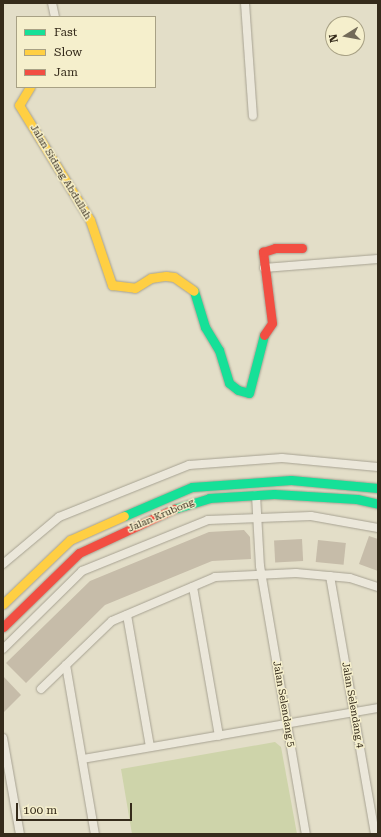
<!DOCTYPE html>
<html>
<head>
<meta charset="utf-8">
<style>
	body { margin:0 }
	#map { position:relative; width:381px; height:837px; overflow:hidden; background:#e3dec8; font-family:"Roboto Serif",serif }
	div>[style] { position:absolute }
	.green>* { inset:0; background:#ced4aa }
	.building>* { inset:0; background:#c6bca9; transform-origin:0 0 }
	.roads { filter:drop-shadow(0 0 1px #a7a292) drop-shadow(0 0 1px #a7a292) }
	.street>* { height:8px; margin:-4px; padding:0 4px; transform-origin:4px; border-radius:4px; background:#ebe7da }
	.fast>* { height:9px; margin:-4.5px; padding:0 4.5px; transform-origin:4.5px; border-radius:4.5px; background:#16e098 }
	.slow>* { height:9px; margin:-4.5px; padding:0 4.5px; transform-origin:4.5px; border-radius:4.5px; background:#ffcf43 }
	.jam>* { height:9px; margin:-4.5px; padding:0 4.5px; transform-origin:4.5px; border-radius:4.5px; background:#f24e42 }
	span { translate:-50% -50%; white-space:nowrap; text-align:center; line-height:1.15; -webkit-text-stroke:3px #f5efcc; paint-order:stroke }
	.street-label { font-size:10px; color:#352b1b }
	.frame { position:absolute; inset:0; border:4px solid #352b1b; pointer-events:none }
	.legend { position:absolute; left:16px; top:16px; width:140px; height:72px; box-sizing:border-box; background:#f5efcc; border:1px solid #a8a185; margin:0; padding:5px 7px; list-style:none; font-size:12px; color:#352b1b }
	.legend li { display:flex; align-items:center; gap:8px; height:20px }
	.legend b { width:20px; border:1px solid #a8a185 }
	.north { position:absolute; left:325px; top:16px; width:40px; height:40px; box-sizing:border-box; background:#f5efcc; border:1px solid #a8a185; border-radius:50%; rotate:259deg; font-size:11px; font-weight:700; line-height:16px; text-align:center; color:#352b1b }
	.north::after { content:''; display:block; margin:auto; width:14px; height:18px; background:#726a58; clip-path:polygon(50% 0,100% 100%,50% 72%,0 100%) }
	.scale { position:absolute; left:16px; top:803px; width:116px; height:18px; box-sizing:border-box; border:2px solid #352b1b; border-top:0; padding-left:5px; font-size:12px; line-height:14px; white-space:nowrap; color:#352b1b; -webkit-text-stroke:3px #f5efcc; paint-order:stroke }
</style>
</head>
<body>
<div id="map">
	<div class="green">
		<i style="clip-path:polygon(275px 742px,281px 747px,297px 834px,132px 834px,121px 769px)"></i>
	</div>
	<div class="building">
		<i style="clip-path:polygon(244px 530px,250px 537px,251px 559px,212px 561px,105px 605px,26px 683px,6px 663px,90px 581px,209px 532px)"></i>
		<i style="clip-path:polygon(369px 536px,378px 539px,378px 571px,359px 564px)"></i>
		<i style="left:302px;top:539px;width:22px;height:28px;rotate:87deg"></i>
		<i style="left:318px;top:540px;width:28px;height:22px;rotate:6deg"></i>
		<i style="clip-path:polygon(3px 676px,21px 695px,3px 713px)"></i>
	</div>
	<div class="roads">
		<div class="street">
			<i style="left:52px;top:3px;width:14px;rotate:78deg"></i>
			<i style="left:245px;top:3px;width:113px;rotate:86deg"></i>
			<i style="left:264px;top:268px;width:114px;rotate:-4.5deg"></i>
			<i style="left:256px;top:495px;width:71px;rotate:86.8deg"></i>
			<i style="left:260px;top:566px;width:272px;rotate:80.3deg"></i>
			<i style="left:3px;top:564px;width:73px;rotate:-40deg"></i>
			<i style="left:59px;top:517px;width:140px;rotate:-21.8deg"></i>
			<i style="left:189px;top:465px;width:93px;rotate:-4.3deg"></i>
			<i style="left:282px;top:458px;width:96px;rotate:5.4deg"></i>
			<i style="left:330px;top:576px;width:262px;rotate:80.1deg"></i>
			<i style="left:193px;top:587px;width:151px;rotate:80.1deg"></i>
			<i style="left:127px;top:615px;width:134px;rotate:80.1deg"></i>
			<i style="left:3px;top:649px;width:111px;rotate:-44.6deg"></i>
			<i style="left:82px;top:571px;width:136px;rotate:-22deg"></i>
			<i style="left:208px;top:520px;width:103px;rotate:-2.2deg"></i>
			<i style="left:311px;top:516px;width:68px;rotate:10.2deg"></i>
			<i style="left:66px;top:665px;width:171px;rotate:80.3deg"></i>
			<i style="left:41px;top:689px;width:98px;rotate:-43.8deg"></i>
			<i style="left:112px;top:621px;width:112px;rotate:-23.1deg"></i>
			<i style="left:215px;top:577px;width:81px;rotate:-2.8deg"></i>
			<i style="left:296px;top:573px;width:54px;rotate:5.3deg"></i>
			<i style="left:350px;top:578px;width:29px;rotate:18deg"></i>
			<i style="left:3px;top:738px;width:97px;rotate:80deg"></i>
			<i style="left:83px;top:759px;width:299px;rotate:-9.8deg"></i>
		</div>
		<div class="fast">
			<i style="left:194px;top:291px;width:38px;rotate:73deg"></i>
			<i style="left:205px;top:327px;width:27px;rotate:59deg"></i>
			<i style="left:219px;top:350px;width:34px;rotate:73deg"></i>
			<i style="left:229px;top:383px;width:11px;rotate:38deg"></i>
			<i style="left:238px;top:390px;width:11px;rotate:15deg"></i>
			<i style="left:249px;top:393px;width:60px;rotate:-75.5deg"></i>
			<i style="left:174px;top:509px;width:37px;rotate:-17deg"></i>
			<i style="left:209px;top:498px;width:65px;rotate:-3.5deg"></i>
			<i style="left:274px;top:494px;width:83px;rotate:3.4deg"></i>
			<i style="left:357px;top:499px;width:22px;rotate:13deg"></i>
			<i style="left:124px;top:516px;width:74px;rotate:-23.1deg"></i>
			<i style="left:192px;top:487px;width:99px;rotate:-4deg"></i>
			<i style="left:291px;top:480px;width:87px;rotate:5.3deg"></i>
		</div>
		<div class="slow">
			<i style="left:30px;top:87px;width:21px;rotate:121deg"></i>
			<i style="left:19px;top:105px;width:135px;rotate:58.3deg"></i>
			<i style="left:90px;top:220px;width:69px;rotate:71.3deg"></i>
			<i style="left:112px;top:285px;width:23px;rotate:7deg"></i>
			<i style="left:135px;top:288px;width:19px;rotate:-32deg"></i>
			<i style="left:151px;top:278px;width:15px;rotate:-8deg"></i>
			<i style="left:166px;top:276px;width:8px;rotate:7deg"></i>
			<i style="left:174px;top:277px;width:24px;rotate:35deg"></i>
			<i style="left:3px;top:604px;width:93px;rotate:-43.7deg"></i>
			<i style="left:70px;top:540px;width:59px;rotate:-24deg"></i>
		</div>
		<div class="jam">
			<i style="left:264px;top:335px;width:14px;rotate:-56deg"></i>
			<i style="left:272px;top:323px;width:72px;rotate:-97.2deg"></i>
			<i style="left:263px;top:252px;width:13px;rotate:-18deg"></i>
			<i style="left:275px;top:248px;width:27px"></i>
			<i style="left:3px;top:627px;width:106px;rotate:-44.2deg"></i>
			<i style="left:79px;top:553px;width:105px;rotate:-24.9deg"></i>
		</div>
	</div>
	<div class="street-label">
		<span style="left:61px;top:172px;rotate:59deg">Jalan Sidang Abdullah</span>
		<span style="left:161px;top:515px;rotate:-23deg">Jalan Krubong</span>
		<span style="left:284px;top:704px;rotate:80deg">Jalan Selendang 5</span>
		<span style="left:353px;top:705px;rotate:80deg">Jalan Selendang 4</span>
	</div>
	<div class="frame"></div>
	<ul class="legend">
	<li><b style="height:5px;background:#16e098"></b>Fast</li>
	<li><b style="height:5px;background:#ffcf43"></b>Slow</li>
	<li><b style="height:5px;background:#f24e42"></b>Jam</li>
	</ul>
	<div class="north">N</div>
	<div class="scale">100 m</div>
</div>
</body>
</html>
